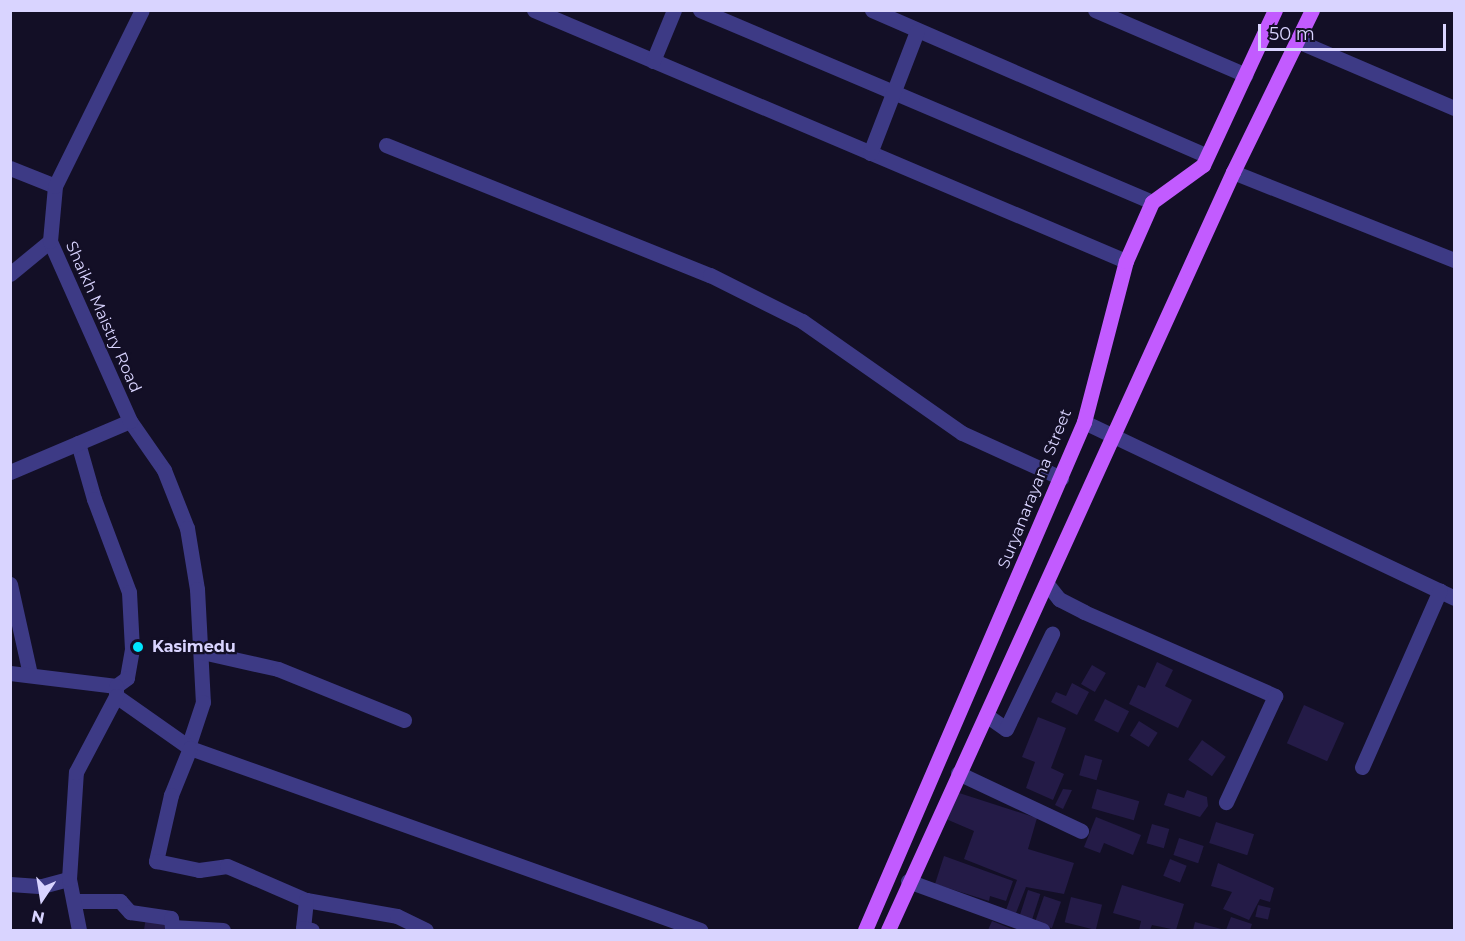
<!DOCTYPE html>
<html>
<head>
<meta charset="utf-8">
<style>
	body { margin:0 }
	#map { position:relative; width:1465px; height:941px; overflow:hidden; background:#130f26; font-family:Montserrat,sans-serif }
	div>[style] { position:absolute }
	.building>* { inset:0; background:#241b47; transform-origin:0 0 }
	.minor>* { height:15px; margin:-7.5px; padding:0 7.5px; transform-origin:7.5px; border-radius:7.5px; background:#3d3a85 }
	.major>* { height:15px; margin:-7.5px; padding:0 7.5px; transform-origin:7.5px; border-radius:7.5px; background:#c25bff }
	.dots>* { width:16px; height:16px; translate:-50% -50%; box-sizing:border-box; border:3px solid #130f26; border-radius:50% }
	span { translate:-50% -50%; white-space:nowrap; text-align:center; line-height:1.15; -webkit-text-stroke:4.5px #130f26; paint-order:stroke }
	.street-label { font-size:16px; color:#d9d4ff }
	.poi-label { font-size:16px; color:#d9d4ff; font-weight:700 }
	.left { translate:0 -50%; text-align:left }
	.frame { position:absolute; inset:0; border:12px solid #d9d4ff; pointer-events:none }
	.north { position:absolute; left:12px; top:869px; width:60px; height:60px; -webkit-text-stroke:4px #130f26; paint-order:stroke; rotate:192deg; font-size:16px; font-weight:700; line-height:24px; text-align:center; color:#d9d4ff }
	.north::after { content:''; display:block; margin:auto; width:21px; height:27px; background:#d9d4ff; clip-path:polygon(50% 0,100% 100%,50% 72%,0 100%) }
	.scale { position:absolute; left:1258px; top:24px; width:188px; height:27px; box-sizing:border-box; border:3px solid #d9d4ff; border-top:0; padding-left:8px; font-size:18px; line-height:21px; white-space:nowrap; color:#d9d4ff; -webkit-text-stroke:4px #130f26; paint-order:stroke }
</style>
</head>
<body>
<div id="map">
	<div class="building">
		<i style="clip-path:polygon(1157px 662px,1173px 670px,1165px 686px,1192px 700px,1178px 728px,1129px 704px,1138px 685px,1145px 688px)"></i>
		<i style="left:1092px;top:665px;width:16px;height:22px;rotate:30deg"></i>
		<i style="clip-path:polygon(1072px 683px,1089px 692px,1077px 715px,1051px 702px,1056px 692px,1066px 696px)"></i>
		<i style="left:1105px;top:699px;width:27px;height:24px;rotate:27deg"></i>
		<i style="left:1304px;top:705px;width:44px;height:42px;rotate:24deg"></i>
		<i style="clip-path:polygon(1038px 717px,1066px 728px,1051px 768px,1064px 774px,1053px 800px,1026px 788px,1035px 762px,1022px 757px)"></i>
		<i style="left:1139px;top:721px;width:22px;height:17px;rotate:32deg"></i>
		<i style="left:1202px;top:740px;width:29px;height:24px;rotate:35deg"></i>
		<i style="left:1085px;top:755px;width:18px;height:21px;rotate:16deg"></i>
		<i style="clip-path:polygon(1063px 789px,1072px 790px,1063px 809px,1055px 805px)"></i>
		<i style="left:1097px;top:789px;width:44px;height:20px;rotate:16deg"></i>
		<i style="clip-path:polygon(1187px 790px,1207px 797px,1208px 806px,1200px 817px,1164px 805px,1168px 793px,1184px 798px)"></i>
		<i style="clip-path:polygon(956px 792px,1037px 818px,1028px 849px,1074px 863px,1064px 894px,1026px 887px,1016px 913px,1006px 910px,1017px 880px,964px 859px,974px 831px,946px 819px)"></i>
		<i style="clip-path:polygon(1096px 817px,1141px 835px,1133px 855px,1104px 843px,1100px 853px,1084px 847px)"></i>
		<i style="left:1216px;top:822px;width:40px;height:22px;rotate:18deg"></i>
		<i style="left:1152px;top:824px;width:18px;height:20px;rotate:16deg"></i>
		<i style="left:1179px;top:838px;width:26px;height:18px;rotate:18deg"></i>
		<i style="clip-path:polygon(944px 856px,1013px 881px,1006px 901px,990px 896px,989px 901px,935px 884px)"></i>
		<i style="left:1170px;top:859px;width:18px;height:18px;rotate:22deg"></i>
		<i style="clip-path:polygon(1218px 863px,1274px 888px,1270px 902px,1260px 899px,1249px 920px,1223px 909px,1232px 892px,1211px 886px)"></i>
		<i style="clip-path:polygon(1122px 885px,1184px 904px,1176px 930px,1152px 925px,1150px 930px,1139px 930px,1141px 921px,1113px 913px)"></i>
		<i style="left:1028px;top:890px;width:13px;height:28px;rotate:18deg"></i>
		<i style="left:1044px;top:896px;width:18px;height:28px;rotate:19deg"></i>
		<i style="left:1071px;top:897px;width:32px;height:26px;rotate:14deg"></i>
		<i style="left:1258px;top:905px;width:13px;height:12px;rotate:13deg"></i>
		<i style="clip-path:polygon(146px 917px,168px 921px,167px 930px,144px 930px)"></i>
		<i style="clip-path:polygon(1231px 917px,1252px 924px,1250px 930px,1226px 930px)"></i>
		<i style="clip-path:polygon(992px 921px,1012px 929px,1011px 930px,988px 930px)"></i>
		<i style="clip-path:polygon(1195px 922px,1225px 930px,1193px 930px)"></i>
	</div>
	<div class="minor">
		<i style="left:534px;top:10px;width:643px;rotate:22.98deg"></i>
		<i style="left:700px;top:10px;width:491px;rotate:23deg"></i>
		<i style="left:872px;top:10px;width:365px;rotate:23.5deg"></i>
		<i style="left:1095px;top:10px;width:164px;rotate:23.3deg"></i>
		<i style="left:1300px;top:42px;width:168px;rotate:23.2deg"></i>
		<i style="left:653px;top:61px;width:55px;rotate:-67.6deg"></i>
		<i style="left:386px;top:145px;width:349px;rotate:21.9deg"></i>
		<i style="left:710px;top:275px;width:103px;rotate:26.6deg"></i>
		<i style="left:802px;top:321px;width:195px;rotate:35deg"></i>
		<i style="left:962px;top:433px;width:109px;rotate:24.4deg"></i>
		<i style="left:870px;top:153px;width:131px;rotate:-68.9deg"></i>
		<i style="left:10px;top:168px;width:48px;rotate:21.8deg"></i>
		<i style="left:1233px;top:172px;width:238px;rotate:21.7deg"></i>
		<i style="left:10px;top:274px;width:52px;rotate:-39.5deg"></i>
		<i style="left:130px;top:421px;width:60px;rotate:55.2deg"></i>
		<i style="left:164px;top:470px;width:62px;rotate:68.4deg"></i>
		<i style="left:187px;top:528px;width:62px;rotate:80.7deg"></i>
		<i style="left:197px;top:589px;width:113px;rotate:87deg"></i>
		<i style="left:203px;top:702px;width:44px;rotate:108.4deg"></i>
		<i style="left:1084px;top:422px;width:410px;rotate:25.4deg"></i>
		<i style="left:78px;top:443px;width:58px;rotate:74.1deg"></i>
		<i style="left:94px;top:499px;width:99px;rotate:69.4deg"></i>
		<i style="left:129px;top:592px;width:57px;rotate:87deg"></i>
		<i style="left:132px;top:649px;width:29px;rotate:100deg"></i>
		<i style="left:127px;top:678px;width:14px;rotate:144deg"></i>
		<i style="left:10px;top:472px;width:130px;rotate:-23deg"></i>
		<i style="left:130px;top:421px;width:197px;rotate:-114deg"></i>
		<i style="left:50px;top:241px;width:55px;rotate:-84.8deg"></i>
		<i style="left:55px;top:186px;width:196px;rotate:-63.7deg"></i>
		<i style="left:10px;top:584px;width:92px;rotate:77.5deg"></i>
		<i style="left:1048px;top:585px;width:18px;rotate:52deg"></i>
		<i style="left:1059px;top:599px;width:28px;rotate:27deg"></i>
		<i style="left:1084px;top:612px;width:209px;rotate:23.7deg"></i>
		<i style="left:1275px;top:696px;width:117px;rotate:114.8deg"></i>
		<i style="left:202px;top:652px;width:78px;rotate:12.6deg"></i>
		<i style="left:278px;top:669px;width:136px;rotate:22deg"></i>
		<i style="left:10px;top:673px;width:107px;rotate:7deg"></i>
		<i style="left:116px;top:686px;width:10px;rotate:90deg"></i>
		<i style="left:116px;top:696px;width:90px;rotate:35.1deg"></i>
		<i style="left:190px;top:748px;width:542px;rotate:19.64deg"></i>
		<i style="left:986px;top:715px;width:24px;rotate:35deg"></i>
		<i style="left:1006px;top:729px;width:106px;rotate:-64.2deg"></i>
		<i style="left:190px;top:748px;width:51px;rotate:112deg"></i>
		<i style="left:171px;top:795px;width:68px;rotate:102.8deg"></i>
		<i style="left:156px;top:861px;width:44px;rotate:11.8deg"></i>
		<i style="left:199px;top:870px;width:28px;rotate:-8deg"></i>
		<i style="left:227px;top:866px;width:86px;rotate:23.3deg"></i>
		<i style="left:306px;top:900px;width:92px;rotate:10deg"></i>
		<i style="left:397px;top:916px;width:32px;rotate:26deg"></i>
		<i style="left:1362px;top:767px;width:193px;rotate:-66.2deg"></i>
		<i style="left:958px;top:773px;width:136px;rotate:25.2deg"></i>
		<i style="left:908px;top:881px;width:143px;rotate:20.1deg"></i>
		<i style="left:10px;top:884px;width:32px;rotate:4deg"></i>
		<i style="left:42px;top:886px;width:28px;rotate:-15deg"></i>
		<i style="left:306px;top:900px;width:28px;rotate:96deg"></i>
		<i style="left:303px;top:928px;width:9px;rotate:13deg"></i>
		<i style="left:75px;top:901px;width:45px"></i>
		<i style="left:120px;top:901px;width:15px;rotate:48deg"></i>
		<i style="left:130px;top:912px;width:41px;rotate:8.3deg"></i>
		<i style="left:171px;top:918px;width:9px;rotate:84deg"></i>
		<i style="left:172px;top:927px;width:51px;rotate:3.4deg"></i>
		<i style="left:79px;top:930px;width:52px;rotate:-101.1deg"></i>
		<i style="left:69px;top:879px;width:107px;rotate:-86.3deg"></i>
		<i style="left:76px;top:772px;width:86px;rotate:-62.2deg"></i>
	</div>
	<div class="major">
		<i style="left:865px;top:930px;width:553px;rotate:-66.68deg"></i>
		<i style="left:1084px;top:422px;width:166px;rotate:-75.4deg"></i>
		<i style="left:1126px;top:261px;width:64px;rotate:-66.2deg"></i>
		<i style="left:1152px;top:202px;width:63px;rotate:-36deg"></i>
		<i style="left:1203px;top:165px;width:171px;rotate:-65.1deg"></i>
		<i style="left:888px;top:930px;width:833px;rotate:-65.53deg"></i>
		<i style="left:1233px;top:172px;width:180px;rotate:-64deg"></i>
	</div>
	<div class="dots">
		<i style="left:138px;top:647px;background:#00e5ff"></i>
	</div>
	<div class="street-label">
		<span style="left:103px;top:317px;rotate:66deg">Shaikh Maistry Road</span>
		<span style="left:1035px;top:489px;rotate:-68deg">Suryanarayana Street</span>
	</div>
	<div class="poi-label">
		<span class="left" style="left:152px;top:647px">Kasimedu</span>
	</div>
	<div class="frame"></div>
	<div class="north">N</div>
	<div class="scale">50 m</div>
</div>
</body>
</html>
